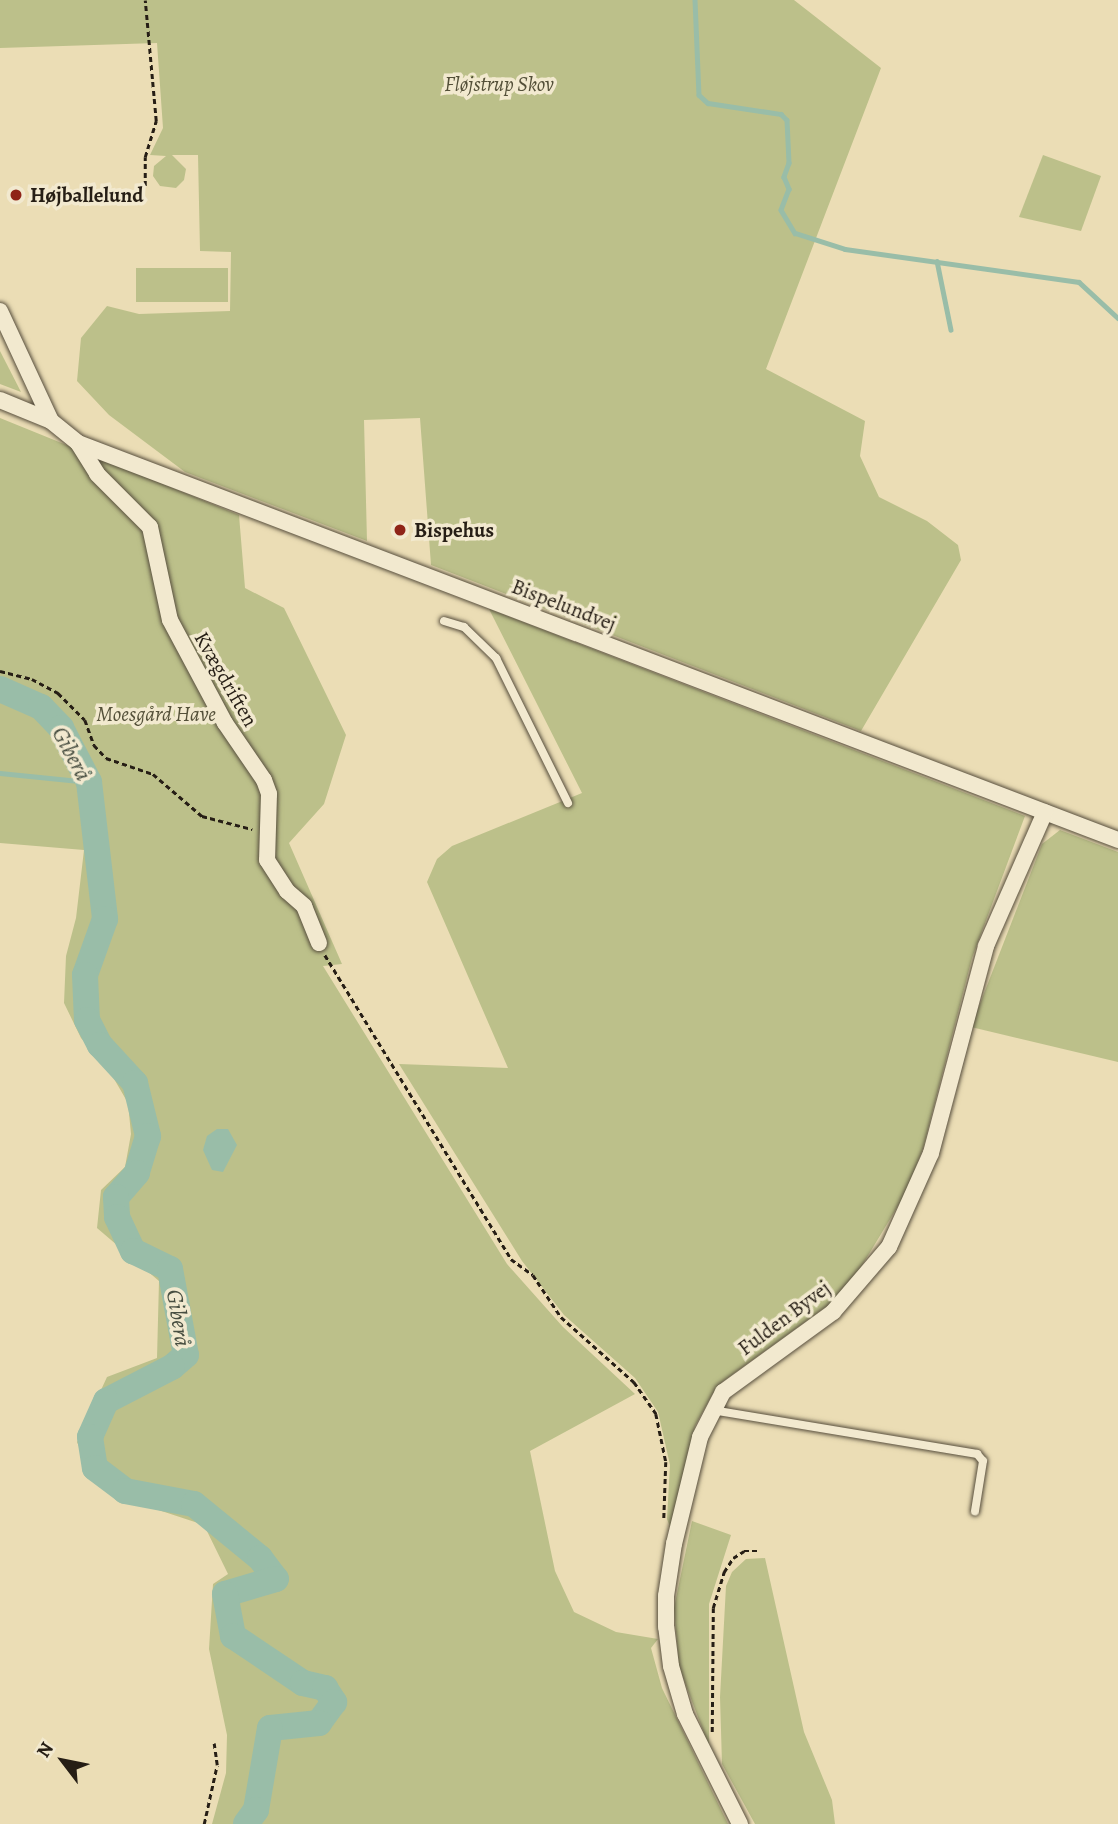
<!DOCTYPE html>
<html>
<head>
<meta charset="utf-8">
<style>
	body { margin:0 }
	#map { position:relative; width:1118px; height:1824px; overflow:hidden; background:#ebddb5; font-family:Alegreya,serif }
	div>[style] { position:absolute }
	.green>* { inset:0; background:#bcc08a; transform-origin:0 0 }
	.water>* { inset:0; background:#99bda8 }
	.stream>* { height:4.5px; margin:-2.25px; padding:0 2.25px; transform-origin:2.25px; border-radius:2.25px; background:#99bda8 }
	.river>* { height:26px; margin:-13px; padding:0 13px; transform-origin:13px; border-radius:13px; background:#99bda8 }
	.path>* { height:2.5px; margin-top:-1.25px; transform-origin:0; background:repeating-linear-gradient(90deg,#261e15 0 5px,transparent 0 8.5px) }
	.roads { filter:drop-shadow(0 0 2px #574e3d) drop-shadow(0 0 2px #574e3d) }
	.service>* { height:8px; margin:-4px; padding:0 4px; transform-origin:4px; border-radius:4px; background:#f2e9cf }
	.minor>* { height:16px; margin:-8px; padding:0 8px; transform-origin:8px; border-radius:8px; background:#f2e9cf }
	.dots>* { width:19px; height:19px; translate:-50% -50%; box-sizing:border-box; border:4px solid #f2e9cf; border-radius:50% }
	span { translate:-50% -50%; white-space:nowrap; text-align:center; line-height:1.15; -webkit-text-stroke:7px #f2e9cf; paint-order:stroke }
	.park-label { font-size:21px; color:#534f38; font-style:italic }
	.poi-label { font-size:21px; color:#261e15; font-weight:700 }
	.left { translate:0 -50%; text-align:left }
	.street-label { font-size:21px; color:#261e15 }
	.water-label { font-size:23px; color:#484e41; font-style:italic }
	.north { position:absolute; left:28px; top:1726px; width:70px; height:70px; -webkit-text-stroke:5px #f2e9cf; paint-order:stroke; rotate:302deg; font-size:19px; font-weight:700; line-height:28px; text-align:center; color:#261e15 }
	.north::after { content:''; display:block; margin:auto; width:24px; height:32px; background:#261e15; clip-path:polygon(50% 0,100% 100%,50% 72%,0 100%) }
</style>
</head>
<body>
<div id="map">
	<div class="green">
		<i style="clip-path:polygon(0 0,794px 0,881px 68px,766px 369px,865px 421px,860px 456px,879px 497px,927px 521px,958px 545px,961px 560px,861px 731px,431px 565px,420px 418px,364px 420px,367px 541px,185px 472px,109px 415px,77px 381px,81px 338px,107px 306px,139px 314px,230px 311px,231px 252px,200px 251px,198px 155px,172px 155px,186px 169px,184px 180px,176px 188px,160px 186px,153px 176px,154px 166px,166px 156px,150px 155px,163px 128px,157px 43px,0 48px)"></i>
		<i style="clip-path:polygon(1043px 155px,1101px 176px,1081px 231px,1019px 217px)"></i>
		<i style="left:228px;top:268px;width:34px;height:92px;rotate:90deg"></i>
		<i style="clip-path:polygon(0 351px,21px 392px,0 384px)"></i>
		<i style="clip-path:polygon(0 418px,239px 515px,245px 588px,284px 608px,346px 735px,324px 804px,289px 843px,342px 964px,323px 966px,507px 1264px,563px 1327px,635px 1394px,530px 1451px,555px 1571px,574px 1612px,616px 1632px,658px 1639px,651px 1648px,662px 1688px,728px 1824px,212px 1824px,226px 1773px,227px 1735px,209px 1649px,213px 1584px,228px 1574px,204px 1525px,122px 1498px,94px 1482px,77px 1442px,107px 1377px,157px 1358px,159px 1281px,97px 1228px,101px 1190px,125px 1167px,131px 1134px,128px 1103px,106px 1065px,81px 1038px,64px 1003px,66px 956px,76px 918px,84px 850px,0 843px)"></i>
		<i style="clip-path:polygon(489px 609px,1025px 816px,972px 958px,923px 1149px,904px 1196px,852px 1282px,827px 1306px,722px 1382px,712px 1395px,695px 1426px,671px 1529px,667px 1519px,670px 1465px,658px 1412px,635px 1378px,564px 1315px,522px 1261px,399px 1064px,508px 1068px,427px 882px,437px 859px,452px 846px,582px 793px)"></i>
		<i style="clip-path:polygon(1060px 830px,1118px 852px,1118px 1062px,971px 1027px,1042px 844px)"></i>
		<i style="clip-path:polygon(692px 1521px,731px 1535px,709px 1604px,709px 1746px,679px 1667px,674px 1608px)"></i>
		<i style="clip-path:polygon(765px 1558px,804px 1732px,832px 1800px,835px 1824px,755px 1824px,722px 1764px,720px 1697px,726px 1586px,732px 1572px,746px 1559px)"></i>
	</div>
	<div class="water">
		<i style="clip-path:polygon(217px 1129px,228px 1129px,237px 1145px,223px 1172px,212px 1170px,203px 1150px,207px 1136px)"></i>
	</div>
	<div class="stream">
		<i style="left:695px;top:0;width:95px;rotate:87.6deg"></i>
		<i style="left:699px;top:95px;width:12px;rotate:42deg"></i>
		<i style="left:708px;top:103px;width:74px;rotate:8.6deg"></i>
		<i style="left:781px;top:114px;width:8px;rotate:45deg"></i>
		<i style="left:787px;top:120px;width:43px;rotate:87.3deg"></i>
		<i style="left:789px;top:163px;width:15px;rotate:110deg"></i>
		<i style="left:784px;top:177px;width:13px;rotate:67deg"></i>
		<i style="left:789px;top:189px;width:22px;rotate:111deg"></i>
		<i style="left:781px;top:210px;width:27px;rotate:59deg"></i>
		<i style="left:795px;top:233px;width:52px;rotate:17.7deg"></i>
		<i style="left:845px;top:249px;width:236px;rotate:8deg"></i>
		<i style="left:1079px;top:282px;width:53px;rotate:42.7deg"></i>
		<i style="left:937px;top:261px;width:70px;rotate:78.5deg"></i>
		<i style="left:0;top:773px;width:89px;rotate:5.8deg"></i>
	</div>
	<div class="river">
		<i style="left:0;top:689px;width:45px;rotate:23.7deg"></i>
		<i style="left:41px;top:707px;width:29px;rotate:46deg"></i>
		<i style="left:61px;top:728px;width:61px;rotate:62.6deg"></i>
		<i style="left:89px;top:782px;width:138px;rotate:83.3deg"></i>
		<i style="left:105px;top:919px;width:59px;rotate:109.7deg"></i>
		<i style="left:85px;top:975px;width:45px;rotate:87.5deg"></i>
		<i style="left:87px;top:1020px;width:28px;rotate:63deg"></i>
		<i style="left:100px;top:1045px;width:52px;rotate:47.4deg"></i>
		<i style="left:135px;top:1083px;width:55px;rotate:76.2deg"></i>
		<i style="left:148px;top:1136px;width:39px;rotate:107deg"></i>
		<i style="left:137px;top:1173px;width:32px;rotate:131deg"></i>
		<i style="left:116px;top:1197px;width:20px;rotate:87deg"></i>
		<i style="left:117px;top:1217px;width:38px;rotate:65deg"></i>
		<i style="left:133px;top:1251px;width:41px;rotate:25.9deg"></i>
		<i style="left:170px;top:1269px;width:87px;rotate:79.5deg"></i>
		<i style="left:186px;top:1355px;width:18px;rotate:139deg"></i>
		<i style="left:172px;top:1367px;width:74px;rotate:152.7deg"></i>
		<i style="left:106px;top:1401px;width:39px;rotate:114deg"></i>
		<i style="left:90px;top:1437px;width:31px;rotate:81deg"></i>
		<i style="left:95px;top:1468px;width:38px;rotate:37deg"></i>
		<i style="left:125px;top:1491px;width:70px;rotate:10.7deg"></i>
		<i style="left:194px;top:1504px;width:85px;rotate:39.3deg"></i>
		<i style="left:260px;top:1558px;width:26px;rotate:53deg"></i>
		<i style="left:276px;top:1579px;width:53px;rotate:163.6deg"></i>
		<i style="left:225px;top:1594px;width:43px;rotate:79.2deg"></i>
		<i style="left:233px;top:1636px;width:84px;rotate:33.9deg"></i>
		<i style="left:303px;top:1683px;width:23px;rotate:13deg"></i>
		<i style="left:325px;top:1688px;width:17px;rotate:57deg"></i>
		<i style="left:334px;top:1702px;width:26px;rotate:126deg"></i>
		<i style="left:319px;top:1723px;width:49px;rotate:174.2deg"></i>
		<i style="left:270px;top:1728px;width:83px;rotate:99.7deg"></i>
		<i style="left:256px;top:1810px;width:17px;rotate:126deg"></i>
	</div>
	<div class="path">
		<i style="left:145px;top:186px;width:29px;rotate:-90deg"></i>
		<i style="left:145px;top:157px;width:38px;rotate:-73deg"></i>
		<i style="left:156px;top:121px;width:121px;rotate:-95.2deg"></i>
		<i style="left:0;top:671px;width:33px;rotate:14deg"></i>
		<i style="left:32px;top:679px;width:30px;rotate:28deg"></i>
		<i style="left:58px;top:693px;width:38px;rotate:45deg"></i>
		<i style="left:85px;top:720px;width:27px;rotate:70deg"></i>
		<i style="left:94px;top:745px;width:18px;rotate:47deg"></i>
		<i style="left:106px;top:758px;width:50px;rotate:18.8deg"></i>
		<i style="left:153px;top:774px;width:65px;rotate:40.6deg"></i>
		<i style="left:202px;top:816px;width:52px;rotate:14.6deg"></i>
		<i style="left:325px;top:955px;width:356px;rotate:58.5deg"></i>
		<i style="left:511px;top:1259px;width:27px;rotate:36deg"></i>
		<i style="left:533px;top:1275px;width:50px;rotate:56.3deg"></i>
		<i style="left:561px;top:1317px;width:98px;rotate:41.7deg"></i>
		<i style="left:634px;top:1382px;width:39px;rotate:55deg"></i>
		<i style="left:656px;top:1414px;width:49px;rotate:78.2deg"></i>
		<i style="left:666px;top:1462px;width:56px;rotate:92deg"></i>
		<i style="left:712px;top:1732px;width:124px;rotate:-89.5deg"></i>
		<i style="left:713px;top:1608px;width:38px;rotate:-73deg"></i>
		<i style="left:724px;top:1572px;width:17px;rotate:-57deg"></i>
		<i style="left:733px;top:1558px;width:13px;rotate:-32deg"></i>
		<i style="left:744px;top:1551px;width:15px"></i>
		<i style="left:204px;top:1824px;width:60px;rotate:-77.6deg"></i>
		<i style="left:217px;top:1765px;width:22px;rotate:-98deg"></i>
	</div>
	<div class="roads">
		<div class="service">
			<i style="left:444px;top:621px;width:21px;rotate:17deg"></i>
			<i style="left:464px;top:627px;width:45px;rotate:44.1deg"></i>
			<i style="left:496px;top:658px;width:162px;rotate:63.6deg"></i>
			<i style="left:712px;top:1410px;width:269px;rotate:9.4deg"></i>
			<i style="left:977px;top:1454px;width:9px;rotate:49deg"></i>
			<i style="left:983px;top:1461px;width:51px;rotate:99.1deg"></i>
		</div>
		<div class="minor">
			<i style="left:0;top:311px;width:121px;rotate:65.1deg"></i>
			<i style="left:0;top:400px;width:55px;rotate:22.4deg"></i>
			<i style="left:51px;top:421px;width:35px;rotate:39deg"></i>
			<i style="left:78px;top:443px;width:1113px;rotate:20.89deg"></i>
			<i style="left:78px;top:443px;width:36px;rotate:58deg"></i>
			<i style="left:97px;top:474px;width:75px;rotate:45deg"></i>
			<i style="left:150px;top:527px;width:95px;rotate:77.9deg"></i>
			<i style="left:170px;top:620px;width:117px;rotate:61.9deg"></i>
			<i style="left:225px;top:723px;width:69px;rotate:55.6deg"></i>
			<i style="left:264px;top:780px;width:15px;rotate:70deg"></i>
			<i style="left:269px;top:794px;width:66px;rotate:91.7deg"></i>
			<i style="left:267px;top:860px;width:37px;rotate:57deg"></i>
			<i style="left:287px;top:891px;width:23px;rotate:41deg"></i>
			<i style="left:304px;top:906px;width:40px;rotate:68deg"></i>
			<i style="left:740px;top:1824px;width:123px;rotate:-116.6deg"></i>
			<i style="left:685px;top:1714px;width:50px;rotate:-106.3deg"></i>
			<i style="left:671px;top:1666px;width:39px;rotate:-97deg"></i>
			<i style="left:666px;top:1627px;width:31px;rotate:-90deg"></i>
			<i style="left:666px;top:1596px;width:53px;rotate:-81.3deg"></i>
			<i style="left:674px;top:1544px;width:110px;rotate:-76.3deg"></i>
			<i style="left:700px;top:1437px;width:51px;rotate:-62.9deg"></i>
			<i style="left:723px;top:1392px;width:136px;rotate:-36deg"></i>
			<i style="left:833px;top:1312px;width:86px;rotate:-49.3deg"></i>
			<i style="left:889px;top:1247px;width:103px;rotate:-65.9deg"></i>
			<i style="left:931px;top:1153px;width:214px;rotate:-75.1deg"></i>
			<i style="left:986px;top:946px;width:146px;rotate:-66.2deg"></i>
		</div>
	</div>
	<div class="dots">
		<i style="left:16px;top:195px;background:#8f2418"></i>
		<i style="left:400px;top:530px;background:#8f2418"></i>
	</div>
	<div class="park-label">
		<span style="left:499px;top:84px">Fløjstrup Skov</span>
		<span style="left:156px;top:714px">Moesgård Have</span>
	</div>
	<div class="poi-label">
		<span class="left" style="left:30px;top:195px">Højballelund</span>
		<span class="left" style="left:414px;top:530px">Bispehus</span>
	</div>
	<div class="street-label">
		<span style="left:564px;top:605px;rotate:21deg">Bispelundvej</span>
		<span style="left:226px;top:679px;rotate:60deg">Kvægdriften</span>
		<span style="left:784px;top:1318px;rotate:-37deg">Fulden Byvej</span>
	</div>
	<div class="water-label">
		<span style="left:71px;top:754px;rotate:62deg">Giberå</span>
		<span style="left:178px;top:1318px;rotate:81deg">Giberå</span>
	</div>
	<div class="north">N</div>
</div>
</body>
</html>
